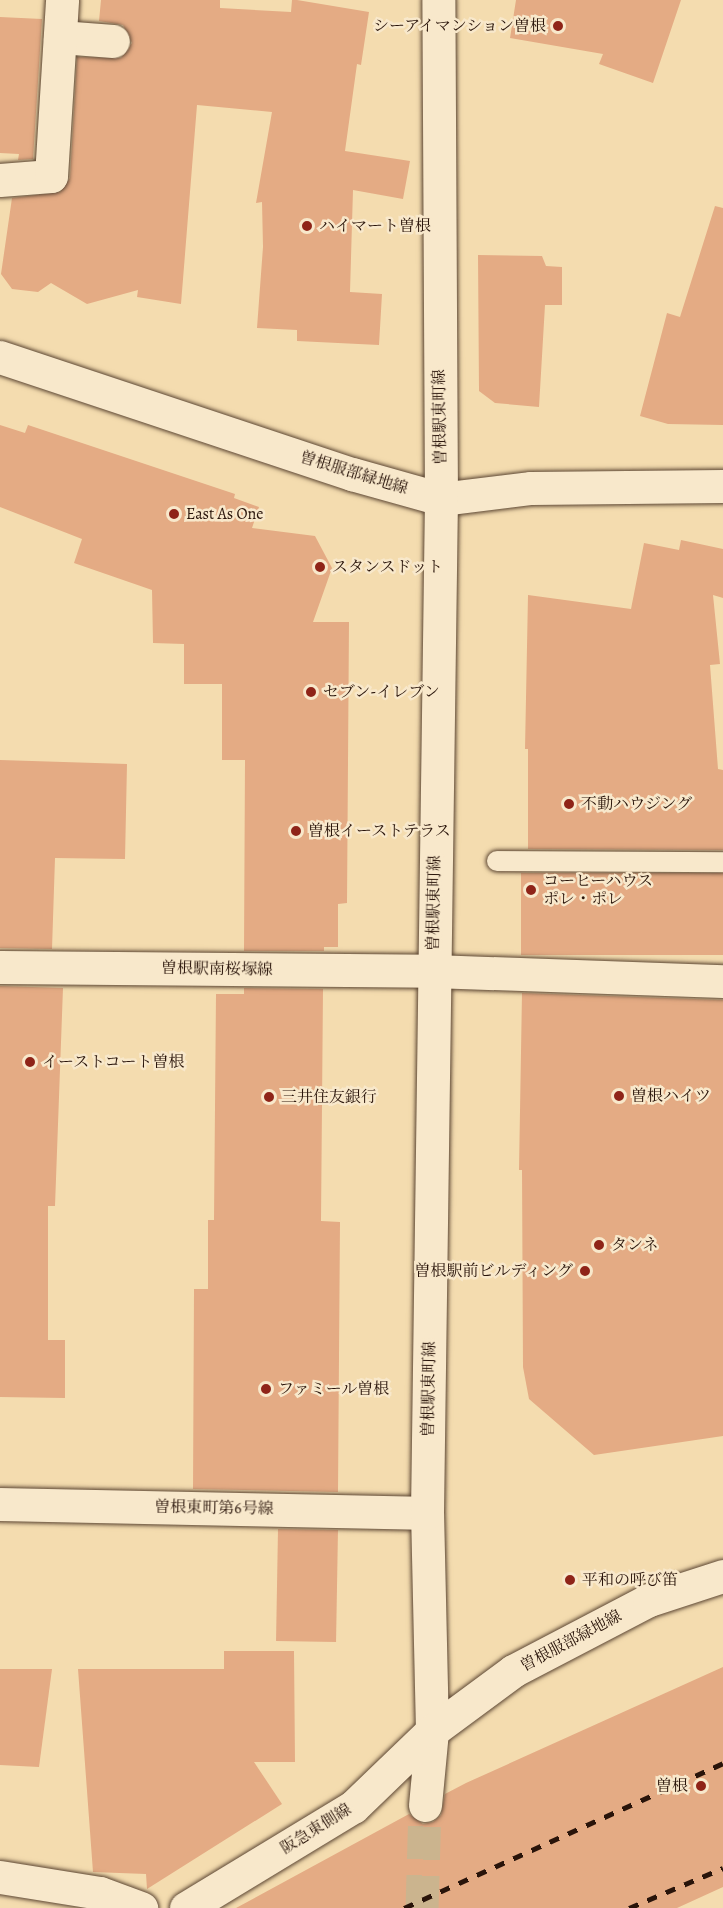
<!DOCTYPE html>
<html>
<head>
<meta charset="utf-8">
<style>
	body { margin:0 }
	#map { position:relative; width:723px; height:1908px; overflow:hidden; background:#f4dcaf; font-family:Alegreya,"Noto Serif JP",serif }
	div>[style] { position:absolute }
	.building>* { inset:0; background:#e4ab84; transform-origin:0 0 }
	.tertiary-tunnel>* { height:33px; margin-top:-16.5px; transform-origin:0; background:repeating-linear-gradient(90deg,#cbb48e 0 33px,transparent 0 49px) }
	.roads { filter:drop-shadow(0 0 2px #5c4633) drop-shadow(0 0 2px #5c4633) }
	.service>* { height:20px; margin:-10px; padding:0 10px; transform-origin:10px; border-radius:10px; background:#f8e8cb }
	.minor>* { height:33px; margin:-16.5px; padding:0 16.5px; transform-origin:16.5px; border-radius:16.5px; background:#f8e8cb }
	.tertiary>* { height:33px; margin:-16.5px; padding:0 16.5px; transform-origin:16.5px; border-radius:16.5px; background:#f8e8cb }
	.rail>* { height:4.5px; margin-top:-2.25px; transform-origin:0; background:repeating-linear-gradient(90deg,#29140a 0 10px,transparent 0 20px) }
	.dots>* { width:16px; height:16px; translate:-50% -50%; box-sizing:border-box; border:3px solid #f8e8cb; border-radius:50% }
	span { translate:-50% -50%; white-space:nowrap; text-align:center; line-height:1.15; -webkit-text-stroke:5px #f8e8cb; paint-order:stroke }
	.poi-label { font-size:16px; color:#29140a }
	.right { translate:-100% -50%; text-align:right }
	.left { translate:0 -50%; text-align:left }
	.street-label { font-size:16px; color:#29140a }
</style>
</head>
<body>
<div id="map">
	<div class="building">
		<i style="clip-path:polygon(101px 0,220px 0,220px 8px,291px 12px,292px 0,297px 0,369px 12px,361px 65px,357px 64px,345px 151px,410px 161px,403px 199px,353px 190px,350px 292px,382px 294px,379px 345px,297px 341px,297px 330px,257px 328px,263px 247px,262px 202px,256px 203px,272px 112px,197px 105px,181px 304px,137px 297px,138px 290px,87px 304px,51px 283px,38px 292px,12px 289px,1px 274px,12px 198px,60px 192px,70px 178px,77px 57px,121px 58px,132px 43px,123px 25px,99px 21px)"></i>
		<i style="clip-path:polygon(516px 0,681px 0,653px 83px,599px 64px,603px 54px,510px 38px)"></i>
		<i style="clip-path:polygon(0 17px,42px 19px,33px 159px,18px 160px,19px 154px,0 153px)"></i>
		<i style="clip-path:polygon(715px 206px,723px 208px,723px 425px,668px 424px,640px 416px,667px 313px,680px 317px)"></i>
		<i style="clip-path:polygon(478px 255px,542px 256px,546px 266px,562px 267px,562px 305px,545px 305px,539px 407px,495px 403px,479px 391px)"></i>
		<i style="clip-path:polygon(0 425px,25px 433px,28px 425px,235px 494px,234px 498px,259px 507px,252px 528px,315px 536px,332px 568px,313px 622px,349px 622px,347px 903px,338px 904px,338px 947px,324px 947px,324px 951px,244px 951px,245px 760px,222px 760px,222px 684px,184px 684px,184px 644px,153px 643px,152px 590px,74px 563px,82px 539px,0 507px)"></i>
		<i style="clip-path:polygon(681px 540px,723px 549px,723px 598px,713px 595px,720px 664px,710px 665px,718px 769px,723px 770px,723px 850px,528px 849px,528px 749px,525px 749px,528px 595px,631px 609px,644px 543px,679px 550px)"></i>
		<i style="clip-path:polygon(0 760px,127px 764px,125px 859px,55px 858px,52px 949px,0 948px)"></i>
		<i style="left:521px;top:873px;width:202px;height:82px"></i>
		<i style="clip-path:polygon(0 986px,63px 988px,55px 1206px,48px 1206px,48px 1340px,65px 1340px,65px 1398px,0 1397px)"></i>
		<i style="clip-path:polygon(244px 988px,323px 989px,321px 1221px,340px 1222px,338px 1492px,193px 1489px,194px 1289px,208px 1289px,208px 1220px,214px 1220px,216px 994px,244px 994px)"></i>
		<i style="clip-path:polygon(522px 993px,723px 1000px,723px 1436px,594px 1455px,529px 1399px,523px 1367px,522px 1170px,519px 1170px)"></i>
		<i style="left:278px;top:1529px;width:60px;height:112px;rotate:1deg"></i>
		<i style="clip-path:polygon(224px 1651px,294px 1651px,295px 1762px,254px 1762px,282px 1804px,147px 1889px,146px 1874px,93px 1872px,78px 1669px,224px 1669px)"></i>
		<i style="clip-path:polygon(723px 1667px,723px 1887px,677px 1908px,236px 1908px,409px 1814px,423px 1824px,433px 1822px,441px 1815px,445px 1794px,466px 1783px)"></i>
		<i style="clip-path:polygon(0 1669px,52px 1669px,39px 1767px,0 1765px)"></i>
	</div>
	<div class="tertiary-tunnel">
		<i style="left:422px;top:1908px;width:103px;rotate:-88.3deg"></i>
	</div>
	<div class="roads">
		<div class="service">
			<i style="left:497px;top:861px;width:226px;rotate:0.3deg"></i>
		</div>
		<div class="minor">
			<i style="left:60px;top:37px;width:53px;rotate:4.3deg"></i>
			<i style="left:0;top:180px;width:51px;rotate:-4.5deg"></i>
			<i style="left:51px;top:176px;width:176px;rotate:-86.4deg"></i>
			<i style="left:0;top:967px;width:433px;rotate:0.5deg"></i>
			<i style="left:433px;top:971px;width:290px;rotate:2deg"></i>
			<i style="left:0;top:1504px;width:427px;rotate:1.2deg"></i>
			<i style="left:0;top:1877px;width:101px;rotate:9.1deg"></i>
			<i style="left:100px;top:1893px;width:44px;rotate:20.1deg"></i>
		</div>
		<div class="tertiary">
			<i style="left:0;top:357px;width:371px;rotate:18.4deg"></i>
			<i style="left:352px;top:474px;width:92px;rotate:15.7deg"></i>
			<i style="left:441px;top:499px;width:91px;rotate:-7deg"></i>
			<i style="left:531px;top:488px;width:192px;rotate:-0.6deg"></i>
			<i style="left:425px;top:1805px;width:74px;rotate:-84.6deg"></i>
			<i style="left:432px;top:1731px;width:218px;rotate:-91.3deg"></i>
			<i style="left:427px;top:1513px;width:1014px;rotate:-89.21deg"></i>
			<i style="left:441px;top:499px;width:499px;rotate:-90.3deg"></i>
			<i style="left:186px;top:1908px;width:195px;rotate:-31.2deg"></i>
			<i style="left:353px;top:1807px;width:110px;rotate:-43.9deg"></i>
			<i style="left:432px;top:1731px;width:101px;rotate:-36.5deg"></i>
			<i style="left:513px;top:1671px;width:153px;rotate:-27.6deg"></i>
			<i style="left:649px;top:1600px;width:78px;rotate:-18deg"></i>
		</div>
	</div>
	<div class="rail">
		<i style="left:404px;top:1908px;width:350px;rotate:-24.4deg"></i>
		<i style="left:629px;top:1908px;width:102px;rotate:-23.1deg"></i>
	</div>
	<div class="dots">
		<i style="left:558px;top:26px;background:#8f2418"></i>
		<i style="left:307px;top:226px;background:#8f2418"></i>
		<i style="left:174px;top:514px;background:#8f2418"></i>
		<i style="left:320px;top:567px;background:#8f2418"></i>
		<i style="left:311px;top:692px;background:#8f2418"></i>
		<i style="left:569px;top:804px;background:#8f2418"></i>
		<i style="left:296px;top:831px;background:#8f2418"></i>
		<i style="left:531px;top:890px;background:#8f2418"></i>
		<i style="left:30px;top:1062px;background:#8f2418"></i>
		<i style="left:619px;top:1096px;background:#8f2418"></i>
		<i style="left:269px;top:1097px;background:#8f2418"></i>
		<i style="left:599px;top:1245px;background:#8f2418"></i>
		<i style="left:585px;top:1271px;background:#8f2418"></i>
		<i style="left:266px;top:1389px;background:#8f2418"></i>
		<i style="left:570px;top:1580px;background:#8f2418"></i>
		<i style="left:701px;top:1786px;background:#8f2418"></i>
	</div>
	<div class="poi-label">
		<span class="right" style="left:546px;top:26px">シーアイマンション曽根</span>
		<span class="left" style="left:319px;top:226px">ハイマート曽根</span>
		<span class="left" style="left:186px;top:514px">East As One</span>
		<span class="left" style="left:332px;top:567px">スタンスドット</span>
		<span class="left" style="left:323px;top:692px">セブン-イレブン</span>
		<span class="left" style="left:581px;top:804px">不動ハウジング</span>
		<span class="left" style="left:308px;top:831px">曽根イーストテラス</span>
		<span class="left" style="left:543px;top:890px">コーヒーハウス<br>ポレ・ポレ</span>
		<span class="left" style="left:42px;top:1062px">イーストコート曽根</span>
		<span class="left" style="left:631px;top:1096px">曽根ハイツ</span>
		<span class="left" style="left:281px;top:1097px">三井住友銀行</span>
		<span class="left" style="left:611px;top:1245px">タンネ</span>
		<span class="right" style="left:573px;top:1271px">曽根駅前ビルディング</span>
		<span class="left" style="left:278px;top:1389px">ファミール曽根</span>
		<span class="left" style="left:582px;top:1580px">平和の呼び笛</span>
		<span class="right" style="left:688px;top:1786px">曽根</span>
	</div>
	<div class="street-label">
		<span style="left:440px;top:417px;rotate:-91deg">曽根駅東町線</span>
		<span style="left:354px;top:473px;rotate:17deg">曽根服部緑地線</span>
		<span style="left:434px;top:903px;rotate:-89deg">曽根駅東町線</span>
		<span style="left:217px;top:969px;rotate:1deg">曽根駅南桜塚線</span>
		<span style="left:429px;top:1389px;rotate:-89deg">曽根駅東町線</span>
		<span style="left:214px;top:1508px;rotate:1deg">曽根東町第6号線</span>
		<span style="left:571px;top:1641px;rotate:-28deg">曽根服部緑地線</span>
		<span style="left:316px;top:1829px;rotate:-32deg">阪急東側線</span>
	</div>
</div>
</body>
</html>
